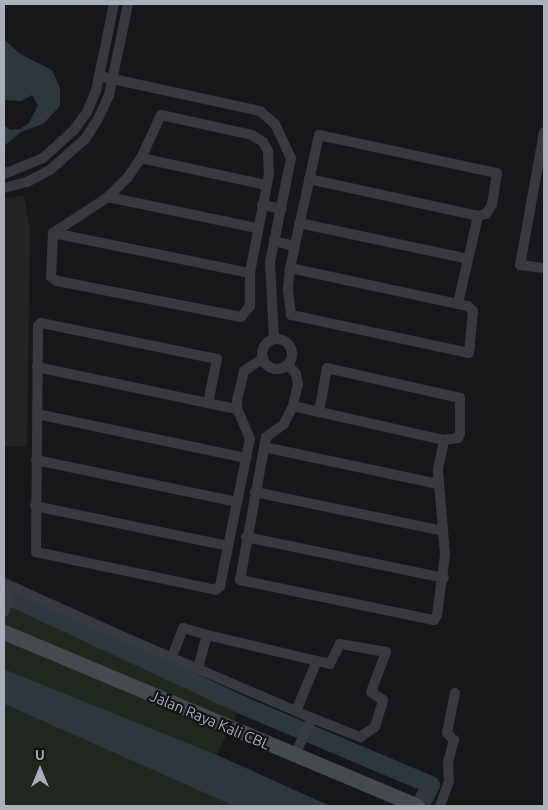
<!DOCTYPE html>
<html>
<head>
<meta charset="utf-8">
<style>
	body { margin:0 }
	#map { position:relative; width:548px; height:810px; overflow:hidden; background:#171719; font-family:Ubuntu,sans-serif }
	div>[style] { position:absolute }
	.built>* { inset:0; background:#232326 }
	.green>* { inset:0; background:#1f271f }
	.water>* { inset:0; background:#2d373c }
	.river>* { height:18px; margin:-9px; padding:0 9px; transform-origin:9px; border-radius:9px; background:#2d373c }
	.street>* { height:10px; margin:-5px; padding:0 5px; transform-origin:5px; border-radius:5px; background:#38393e }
	.street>.ring { margin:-5px; padding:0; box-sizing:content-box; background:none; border:10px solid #38393e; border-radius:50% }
	.secondary>* { height:15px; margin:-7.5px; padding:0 7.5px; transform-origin:7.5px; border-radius:7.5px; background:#46494d }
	span { translate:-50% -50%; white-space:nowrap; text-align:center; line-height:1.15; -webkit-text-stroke:4.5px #121214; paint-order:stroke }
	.street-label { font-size:15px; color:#aaafb8 }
	.frame { position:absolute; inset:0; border:5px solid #aaafb8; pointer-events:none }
	.north { position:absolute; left:15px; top:745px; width:50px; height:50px; -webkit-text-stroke:4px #121214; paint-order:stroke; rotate:0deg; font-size:14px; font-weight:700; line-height:20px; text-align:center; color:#aaafb8 }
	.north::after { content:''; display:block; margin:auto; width:18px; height:22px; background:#aaafb8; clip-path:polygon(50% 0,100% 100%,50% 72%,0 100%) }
</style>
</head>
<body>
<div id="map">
	<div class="built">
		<i style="clip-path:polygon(24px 196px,30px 229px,27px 447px,4px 446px,4px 198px)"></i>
	</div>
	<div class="green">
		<i style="clip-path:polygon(4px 601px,241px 705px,217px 755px,4px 669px)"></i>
		<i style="clip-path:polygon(4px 704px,234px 806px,4px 806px)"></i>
	</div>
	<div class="water">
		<i style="clip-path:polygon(4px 39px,20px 54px,52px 70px,60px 88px,60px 106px,43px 124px,21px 132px,4px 146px,4px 125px,10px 130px,20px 129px,29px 123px,38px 105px,32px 95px,21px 101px,4px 100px)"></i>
		<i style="clip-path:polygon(4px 669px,217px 755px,330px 806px,234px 806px,4px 704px)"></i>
	</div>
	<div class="river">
		<i style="left:4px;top:594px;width:265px;rotate:25deg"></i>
		<i style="left:244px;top:706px;width:203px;rotate:22.9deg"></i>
		<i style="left:431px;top:785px;width:24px;rotate:118deg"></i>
	</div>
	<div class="street">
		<i style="left:99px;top:76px;width:165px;rotate:12.3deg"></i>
		<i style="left:260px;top:111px;width:20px;rotate:41deg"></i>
		<i style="left:275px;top:124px;width:38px;rotate:65deg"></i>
		<i style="left:291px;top:158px;width:106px;rotate:101.4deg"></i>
		<i style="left:270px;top:262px;width:77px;rotate:87deg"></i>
		<i style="left:161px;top:115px;width:93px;rotate:12.4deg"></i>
		<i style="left:252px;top:135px;width:13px;rotate:32deg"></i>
		<i style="left:263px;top:142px;width:10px;rotate:61deg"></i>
		<i style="left:268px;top:151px;width:23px;rotate:88deg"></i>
		<i style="left:269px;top:174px;width:101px;rotate:100.9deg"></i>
		<i style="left:250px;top:273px;width:33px;rotate:90deg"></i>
		<i style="left:250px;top:306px;width:14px;rotate:129deg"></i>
		<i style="left:241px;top:317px;width:187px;rotate:-168.9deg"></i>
		<i style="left:57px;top:281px;width:7px;rotate:-146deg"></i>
		<i style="left:51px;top:277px;width:44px;rotate:-87.4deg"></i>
		<i style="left:53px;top:233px;width:66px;rotate:-33.2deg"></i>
		<i style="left:108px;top:197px;width:28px;rotate:-45deg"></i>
		<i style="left:128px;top:177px;width:23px;rotate:-56deg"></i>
		<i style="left:141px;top:158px;width:47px;rotate:-65.1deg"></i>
		<i style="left:544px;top:132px;width:135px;rotate:100.2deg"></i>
		<i style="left:520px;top:265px;width:24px;rotate:7deg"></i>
		<i style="left:141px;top:158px;width:128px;rotate:12.2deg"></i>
		<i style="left:4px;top:174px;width:42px;rotate:-22.3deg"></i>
		<i style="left:43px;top:158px;width:42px;rotate:-42.1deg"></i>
		<i style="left:74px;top:130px;width:22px;rotate:-54deg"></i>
		<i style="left:87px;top:112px;width:23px;rotate:-67deg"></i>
		<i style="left:96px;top:91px;width:89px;rotate:-78.3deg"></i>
		<i style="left:309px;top:179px;width:173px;rotate:12.3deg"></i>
		<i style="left:4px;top:188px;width:24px;rotate:-15deg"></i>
		<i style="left:27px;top:182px;width:26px;rotate:-28deg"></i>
		<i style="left:50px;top:170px;width:47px;rotate:-41.5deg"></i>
		<i style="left:85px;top:139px;width:24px;rotate:-57deg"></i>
		<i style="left:98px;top:119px;width:26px;rotate:-65deg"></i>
		<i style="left:109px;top:95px;width:93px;rotate:-78.2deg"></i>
		<i style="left:108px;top:197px;width:151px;rotate:11.8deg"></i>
		<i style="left:262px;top:205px;width:20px;rotate:11deg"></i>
		<i style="left:299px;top:223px;width:173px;rotate:12deg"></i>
		<i style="left:53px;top:233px;width:201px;rotate:11.5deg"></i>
		<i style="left:274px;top:241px;width:21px;rotate:14deg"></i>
		<i style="left:290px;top:268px;width:182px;rotate:12.1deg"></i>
		<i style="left:468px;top:306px;width:7px;rotate:45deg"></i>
		<i style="left:473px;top:311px;width:42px;rotate:95.4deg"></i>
		<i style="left:469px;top:353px;width:182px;rotate:-167.9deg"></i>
		<i style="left:291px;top:315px;width:26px;rotate:-97deg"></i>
		<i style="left:288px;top:289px;width:21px;rotate:-85deg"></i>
		<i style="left:290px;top:268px;width:136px;rotate:-77.7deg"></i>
		<i style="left:319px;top:135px;width:182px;rotate:12.1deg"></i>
		<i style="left:497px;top:173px;width:32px;rotate:99deg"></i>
		<i style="left:492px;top:205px;width:11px;rotate:124deg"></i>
		<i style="left:486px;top:214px;width:8px;rotate:166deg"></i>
		<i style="left:478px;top:216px;width:89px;rotate:102.9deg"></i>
		<i class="ring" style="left:262px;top:339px;width:20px;height:20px"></i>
		<i style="left:288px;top:365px;width:12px;rotate:48deg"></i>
		<i style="left:296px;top:374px;width:10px;rotate:79deg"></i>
		<i style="left:298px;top:384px;width:23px;rotate:103deg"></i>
		<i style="left:293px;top:406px;width:20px;rotate:117deg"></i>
		<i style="left:284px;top:424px;width:22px;rotate:144deg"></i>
		<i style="left:266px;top:437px;width:145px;rotate:100.3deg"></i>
		<i style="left:240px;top:580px;width:198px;rotate:11.7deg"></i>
		<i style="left:434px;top:620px;width:6px;rotate:-59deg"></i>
		<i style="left:437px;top:615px;width:61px;rotate:-82.4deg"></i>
		<i style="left:445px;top:555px;width:86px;rotate:-94.7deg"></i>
		<i style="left:438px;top:469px;width:30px;rotate:-78deg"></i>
		<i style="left:444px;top:440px;width:14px;rotate:-8deg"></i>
		<i style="left:458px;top:438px;width:5px;rotate:-68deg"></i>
		<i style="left:460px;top:433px;width:35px;rotate:-90deg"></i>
		<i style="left:460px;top:398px;width:136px;rotate:-167.3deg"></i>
		<i style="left:327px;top:368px;width:45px;rotate:100.3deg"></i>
		<i style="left:37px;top:367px;width:204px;rotate:11.9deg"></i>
		<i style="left:208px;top:403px;width:45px;rotate:-78.4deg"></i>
		<i style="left:217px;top:359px;width:180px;rotate:-168.4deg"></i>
		<i style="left:41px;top:323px;width:4px;rotate:135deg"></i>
		<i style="left:38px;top:326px;width:226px;rotate:90.5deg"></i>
		<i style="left:36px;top:552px;width:184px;rotate:11.9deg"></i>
		<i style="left:216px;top:590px;width:6px;rotate:-45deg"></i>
		<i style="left:220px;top:586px;width:150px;rotate:-78.5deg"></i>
		<i style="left:250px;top:439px;width:33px;rotate:-113deg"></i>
		<i style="left:237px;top:409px;width:8px;rotate:-90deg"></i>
		<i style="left:237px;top:401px;width:31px;rotate:-77deg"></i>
		<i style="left:244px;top:371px;width:23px;rotate:-34deg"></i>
		<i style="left:293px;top:406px;width:155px;rotate:12.7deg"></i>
		<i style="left:37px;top:414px;width:214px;rotate:11.9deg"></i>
		<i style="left:264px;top:447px;width:178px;rotate:12deg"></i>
		<i style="left:36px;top:460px;width:205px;rotate:11.8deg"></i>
		<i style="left:255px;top:492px;width:192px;rotate:11.7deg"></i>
		<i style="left:35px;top:506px;width:197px;rotate:11.7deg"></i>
		<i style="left:246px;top:537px;width:202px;rotate:11.7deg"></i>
		<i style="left:4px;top:583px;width:10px;rotate:24deg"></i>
		<i style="left:4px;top:612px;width:27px;rotate:-70deg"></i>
		<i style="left:13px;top:587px;width:114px;rotate:24.3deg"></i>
		<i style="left:117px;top:634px;width:212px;rotate:23.3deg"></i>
		<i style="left:312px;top:718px;width:52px;rotate:21.6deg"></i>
		<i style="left:360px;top:737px;width:18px;rotate:-34deg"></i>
		<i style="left:375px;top:727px;width:28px;rotate:-73deg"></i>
		<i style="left:383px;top:700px;width:14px;rotate:-146deg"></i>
		<i style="left:371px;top:692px;width:43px;rotate:-69.4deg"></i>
		<i style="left:386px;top:652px;width:47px;rotate:-170.1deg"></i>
		<i style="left:340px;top:644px;width:22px;rotate:117deg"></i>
		<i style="left:330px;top:664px;width:126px;rotate:-166.7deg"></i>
		<i style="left:207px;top:635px;width:35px;rotate:105deg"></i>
		<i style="left:172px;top:657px;width:31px;rotate:-69deg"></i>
		<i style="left:183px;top:628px;width:25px;rotate:16deg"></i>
		<i style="left:296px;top:711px;width:52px;rotate:-67.4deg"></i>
		<i style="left:294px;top:757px;width:43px;rotate:-65.2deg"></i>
		<i style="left:440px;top:806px;width:27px;rotate:-70deg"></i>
		<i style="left:449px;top:781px;width:19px;rotate:-93deg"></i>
		<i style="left:448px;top:762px;width:23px;rotate:-75deg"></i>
		<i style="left:454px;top:740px;width:10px;rotate:-135deg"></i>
		<i style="left:447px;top:733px;width:41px;rotate:-78.7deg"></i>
	</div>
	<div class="secondary">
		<i style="left:4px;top:632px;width:448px;rotate:22.8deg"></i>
	</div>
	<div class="street-label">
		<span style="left:210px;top:720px;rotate:23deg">Jalan Raya Kali CBL</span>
	</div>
	<div class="frame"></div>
	<div class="north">U</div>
</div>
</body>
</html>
